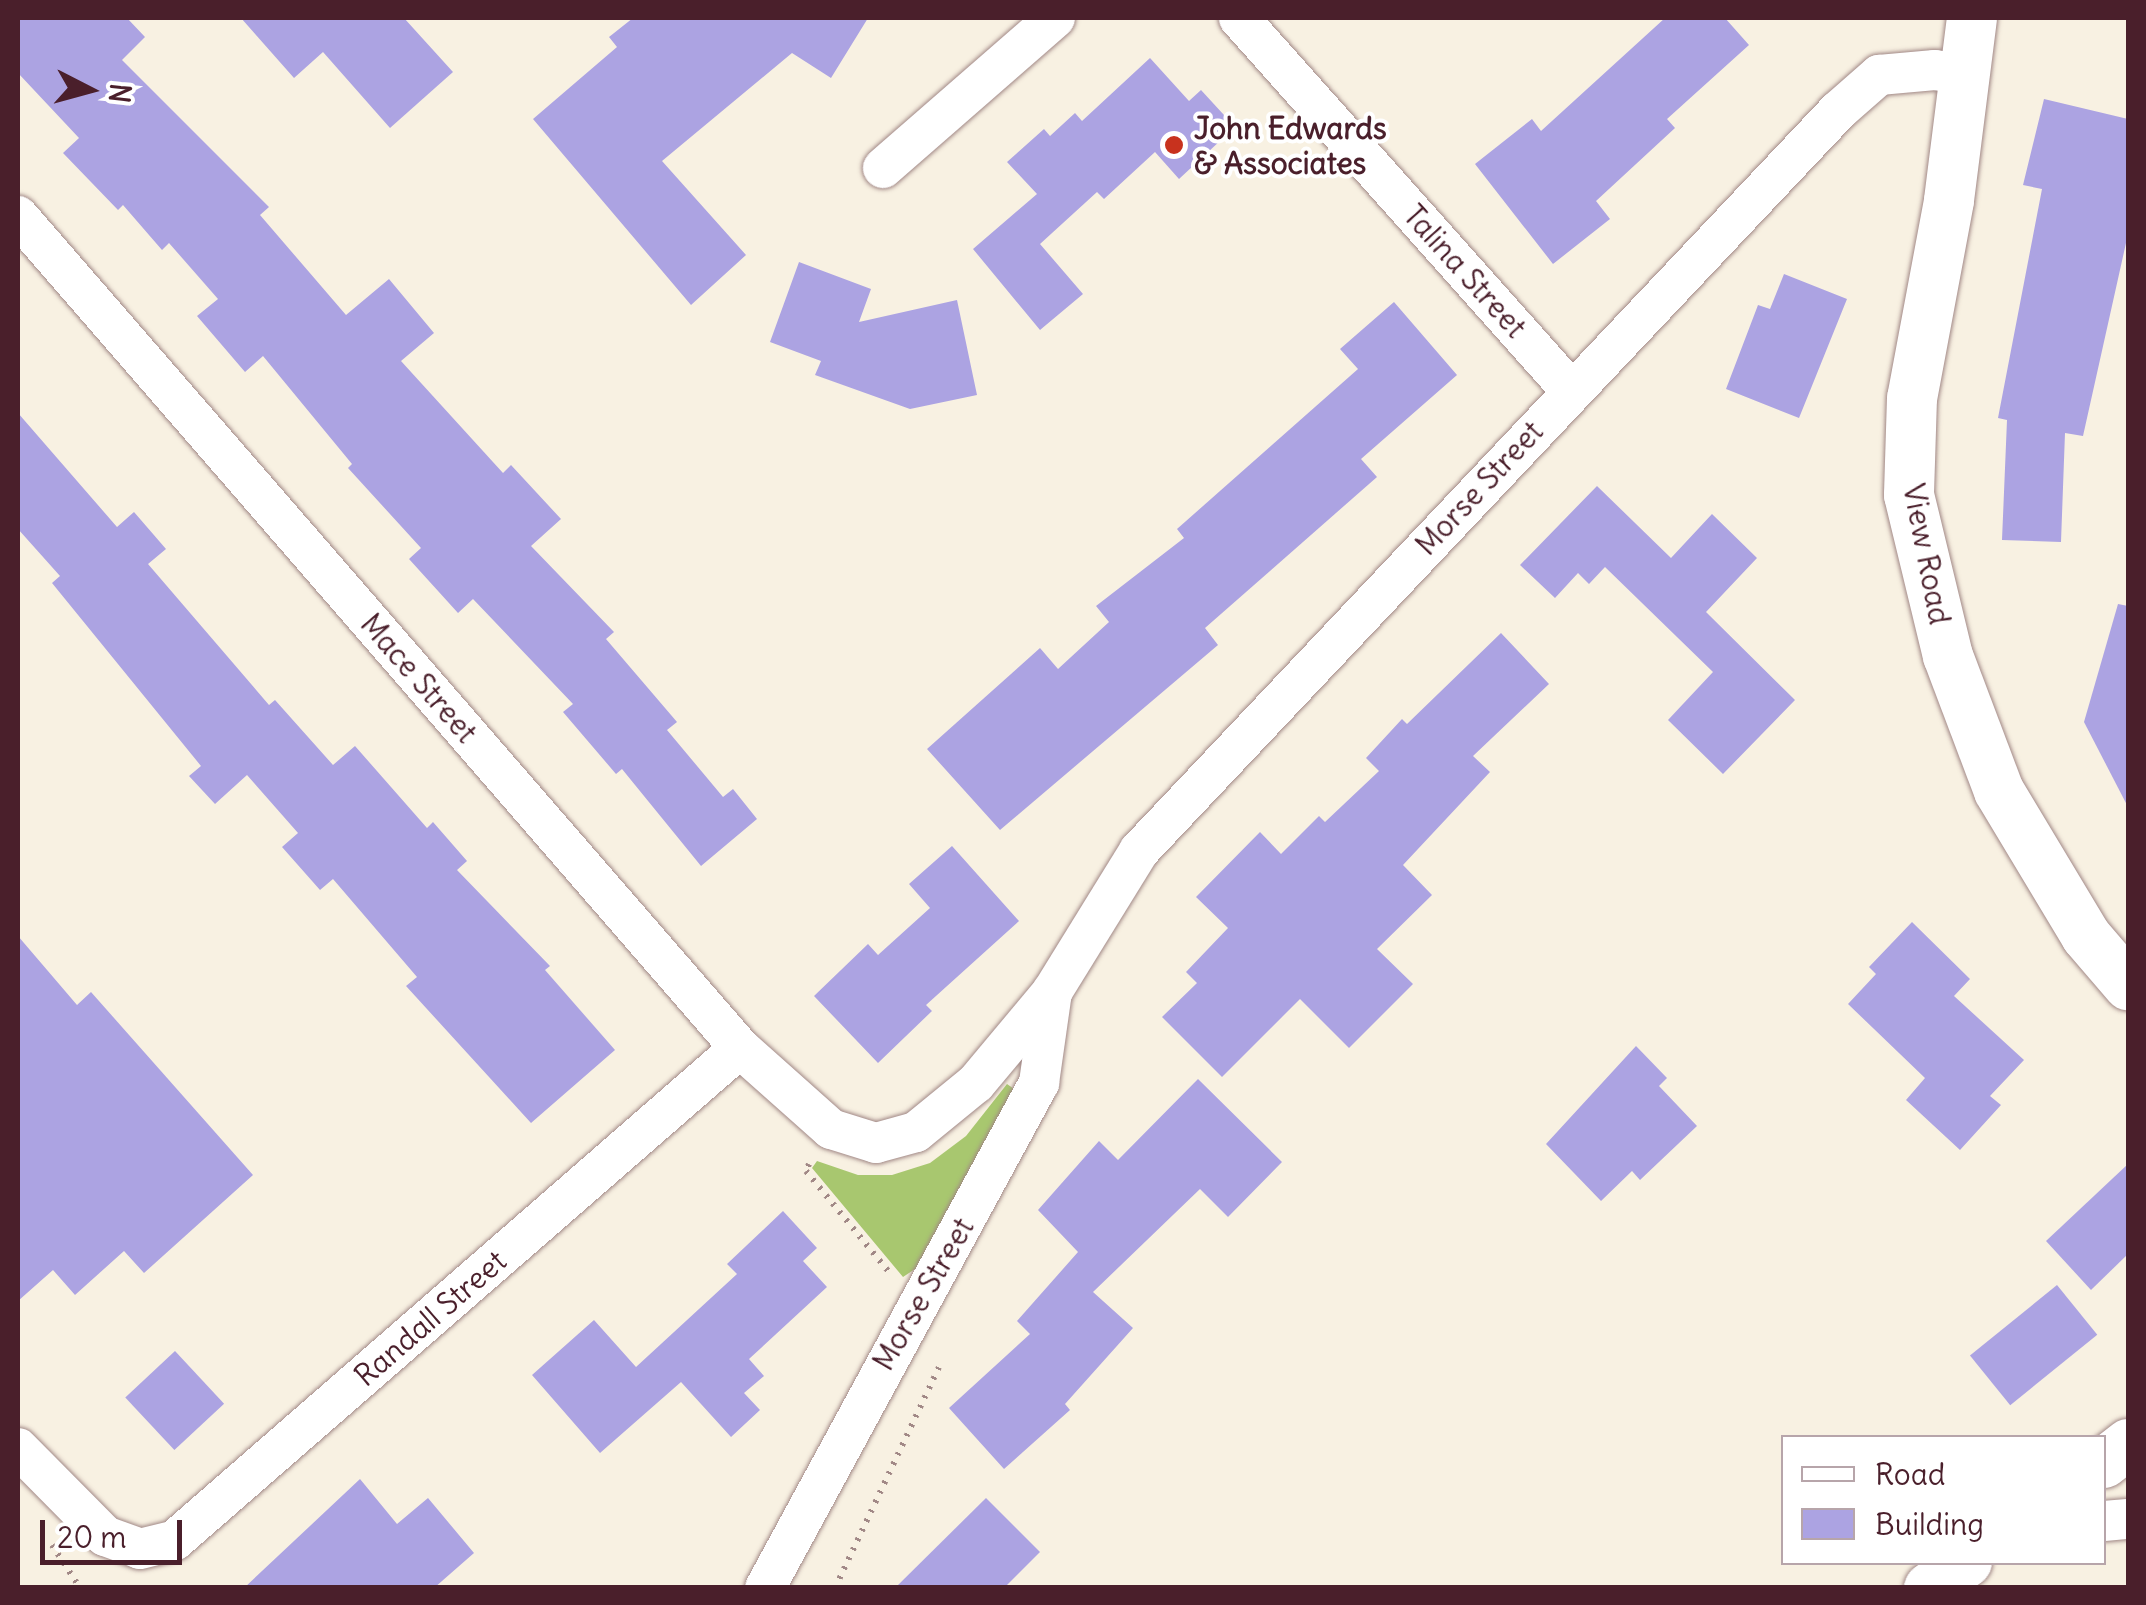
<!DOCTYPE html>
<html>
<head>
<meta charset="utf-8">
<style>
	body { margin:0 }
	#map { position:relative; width:2146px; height:1605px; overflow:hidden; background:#f8f1e2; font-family:Delius,sans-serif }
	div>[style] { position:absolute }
	.green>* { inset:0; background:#a8c76f }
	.building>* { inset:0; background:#aca3e2; transform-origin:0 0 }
	.path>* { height:6px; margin-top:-3px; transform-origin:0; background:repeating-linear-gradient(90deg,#a18886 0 2.5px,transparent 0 10.5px) }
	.roads { filter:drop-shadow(0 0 2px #a18886) drop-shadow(0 0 2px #a18886) }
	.minor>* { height:40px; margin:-20px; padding:0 20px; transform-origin:20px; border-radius:20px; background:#fff }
	.tertiary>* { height:50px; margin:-25px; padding:0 25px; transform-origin:25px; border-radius:25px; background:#fff }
	.dots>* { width:28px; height:28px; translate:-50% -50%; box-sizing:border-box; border:5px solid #fff; border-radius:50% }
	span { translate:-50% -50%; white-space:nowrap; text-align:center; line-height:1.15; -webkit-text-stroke:8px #fff; paint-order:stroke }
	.poi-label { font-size:30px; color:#4a1f2b; font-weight:700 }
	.left { translate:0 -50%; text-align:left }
	.street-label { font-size:30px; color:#4a1f2b }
	.frame { position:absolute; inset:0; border:20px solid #4a1f2b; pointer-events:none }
	.legend { position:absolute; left:1781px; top:1435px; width:325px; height:130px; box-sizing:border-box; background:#fff; border:2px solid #b7a5aa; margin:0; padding:12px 18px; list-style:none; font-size:30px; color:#4a1f2b }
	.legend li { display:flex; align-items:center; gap:20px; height:50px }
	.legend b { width:50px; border:2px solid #b7a5aa }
	.north { position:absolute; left:40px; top:40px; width:100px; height:100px; -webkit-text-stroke:8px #fff; paint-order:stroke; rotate:96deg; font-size:28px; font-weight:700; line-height:40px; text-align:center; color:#4a1f2b }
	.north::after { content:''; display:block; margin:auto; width:35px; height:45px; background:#4a1f2b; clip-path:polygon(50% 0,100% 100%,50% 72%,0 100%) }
	.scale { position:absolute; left:40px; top:1520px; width:142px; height:45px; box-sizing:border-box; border:5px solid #4a1f2b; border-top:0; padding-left:12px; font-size:30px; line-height:35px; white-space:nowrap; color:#4a1f2b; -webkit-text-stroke:8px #fff; paint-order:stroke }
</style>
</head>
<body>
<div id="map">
	<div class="green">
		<i style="clip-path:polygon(1007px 1084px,1017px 1091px,924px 1263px,903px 1277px,812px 1168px,817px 1161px,858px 1175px,892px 1175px,930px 1163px,966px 1136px)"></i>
	</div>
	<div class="building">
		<i style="clip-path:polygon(18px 18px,127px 18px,145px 37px,122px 60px,269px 207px,260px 215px,346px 315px,389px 279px,434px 333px,401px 361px,503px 473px,511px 465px,561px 519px,531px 546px,614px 632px,606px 639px,677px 722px,667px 730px,723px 797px,733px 789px,757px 819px,701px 866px,622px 769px,616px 774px,563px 712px,573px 704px,473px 599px,458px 613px,409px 559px,421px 548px,348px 468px,352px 464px,263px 356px,245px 372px,197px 316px,218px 299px,169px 243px,162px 250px,123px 205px,118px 210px,63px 153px,79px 138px,18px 73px)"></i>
		<i style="clip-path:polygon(241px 18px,404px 18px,453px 72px,390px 128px,323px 52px,294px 78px)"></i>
		<i style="clip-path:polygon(633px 18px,868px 18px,831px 78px,792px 53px,662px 161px,746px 255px,691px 305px,533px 119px,617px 47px,609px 37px)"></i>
		<i style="clip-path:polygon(1665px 18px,1725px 18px,1749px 45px,1667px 119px,1675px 128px,1596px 201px,1610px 219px,1553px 264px,1475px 164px,1532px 119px,1541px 131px)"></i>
		<i style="clip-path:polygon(1150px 58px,1189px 101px,1201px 90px,1235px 127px,1179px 179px,1155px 152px,1104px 199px,1097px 192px,1040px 244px,1083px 294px,1040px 330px,973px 249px,1037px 194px,1007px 162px,1044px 129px,1050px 136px,1075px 113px,1082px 121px)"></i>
		<i style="clip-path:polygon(2044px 99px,2128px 119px,2128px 234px,2083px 436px,2065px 433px,2061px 542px,2002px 540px,2007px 420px,1998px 418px,2042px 189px,2023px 185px)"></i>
		<i style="clip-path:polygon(799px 262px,871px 289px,859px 322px,957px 300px,977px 395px,910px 409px,815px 375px,821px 361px,770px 342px)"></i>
		<i style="clip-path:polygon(1784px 274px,1847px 299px,1799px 418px,1726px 389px,1758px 305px,1770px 309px)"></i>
		<i style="clip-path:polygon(1394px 302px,1457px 375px,1361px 459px,1377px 477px,1205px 628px,1218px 645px,1000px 830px,927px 749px,1040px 648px,1058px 669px,1109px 622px,1096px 606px,1184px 538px,1177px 529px,1358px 369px,1340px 349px)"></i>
		<i style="clip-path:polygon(18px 413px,117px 527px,134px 512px,166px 549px,148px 564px,269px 705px,275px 700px,333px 765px,355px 746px,427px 828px,433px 822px,467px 861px,457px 870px,550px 966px,545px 970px,615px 1050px,531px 1123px,406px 986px,417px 977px,333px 879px,320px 890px,282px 847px,298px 833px,247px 775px,215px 804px,189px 776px,201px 766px,52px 583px,60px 576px,18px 529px)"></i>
		<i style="clip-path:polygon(1597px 486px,1671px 558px,1712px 514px,1757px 558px,1706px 612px,1795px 700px,1723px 774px,1668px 720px,1713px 672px,1605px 567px,1589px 584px,1578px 573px,1555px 598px,1520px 565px)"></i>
		<i style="clip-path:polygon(2118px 604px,2128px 606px,2128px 807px,2084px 722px)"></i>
		<i style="clip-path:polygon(1501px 633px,1549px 684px,1473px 756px,1490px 772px,1403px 865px,1432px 895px,1377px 949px,1413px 984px,1349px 1048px,1300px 999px,1222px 1077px,1162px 1017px,1197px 983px,1186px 972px,1228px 928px,1196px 897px,1260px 832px,1281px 854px,1319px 816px,1325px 822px,1379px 771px,1366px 758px,1402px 719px,1407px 724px)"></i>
		<i style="clip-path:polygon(952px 846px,1019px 921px,926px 1005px,932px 1011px,878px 1063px,814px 996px,868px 944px,878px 955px,930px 908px,909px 884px)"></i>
		<i style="clip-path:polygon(1912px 922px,1970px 979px,1954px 996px,2024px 1060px,1990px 1096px,2001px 1105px,1960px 1150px,1906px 1100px,1925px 1078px,1848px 1004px,1876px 974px,1869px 967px)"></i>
		<i style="clip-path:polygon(18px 936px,77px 1005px,91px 992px,253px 1175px,144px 1273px,124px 1251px,75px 1295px,53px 1270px,18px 1301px)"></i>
		<i style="clip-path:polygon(1636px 1046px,1667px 1078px,1659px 1086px,1697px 1126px,1640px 1180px,1632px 1171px,1601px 1201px,1546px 1144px)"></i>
		<i style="clip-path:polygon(1198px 1079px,1282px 1162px,1228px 1217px,1200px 1189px,1093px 1292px,1133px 1328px,1065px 1404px,1070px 1410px,1004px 1469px,949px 1408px,1030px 1334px,1017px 1321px,1078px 1252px,1038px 1210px,1099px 1141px,1118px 1160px)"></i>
		<i style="clip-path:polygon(2128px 1164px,2128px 1254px,2091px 1290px,2046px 1241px)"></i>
		<i style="clip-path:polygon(783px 1211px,817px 1248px,803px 1261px,827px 1287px,749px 1359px,764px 1376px,744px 1393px,760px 1410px,731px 1437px,681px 1382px,600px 1453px,532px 1375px,594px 1320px,636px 1367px,737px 1274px,727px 1264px)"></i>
		<i style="left:2057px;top:1285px;width:64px;height:112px;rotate:51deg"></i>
		<i style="left:175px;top:1351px;width:72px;height:68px;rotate:47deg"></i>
		<i style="clip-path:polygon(360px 1479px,397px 1524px,428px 1498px,474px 1553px,434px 1588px,244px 1588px)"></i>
		<i style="clip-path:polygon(986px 1498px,1040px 1552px,1004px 1588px,895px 1588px)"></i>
	</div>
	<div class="path">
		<i style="left:809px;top:1164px;width:8px;rotate:113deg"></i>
		<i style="left:806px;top:1171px;width:129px;rotate:50.6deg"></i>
		<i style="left:52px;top:1545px;width:51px;rotate:56.9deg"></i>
		<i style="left:835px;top:1588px;width:244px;rotate:-64.8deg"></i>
	</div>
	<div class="roads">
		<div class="minor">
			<i style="left:1239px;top:18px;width:499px;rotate:48.3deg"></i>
			<i style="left:883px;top:168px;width:228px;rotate:-41.1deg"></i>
			<i style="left:18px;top:216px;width:1102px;rotate:49.05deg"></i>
			<i style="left:740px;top:1048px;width:122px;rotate:41.7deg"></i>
			<i style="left:831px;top:1129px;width:47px;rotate:17.3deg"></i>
			<i style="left:876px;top:1143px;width:41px;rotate:-15.4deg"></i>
			<i style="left:916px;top:1132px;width:77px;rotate:-39.2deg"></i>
			<i style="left:976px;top:1083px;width:119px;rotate:-50.1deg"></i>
			<i style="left:1052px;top:992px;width:166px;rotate:-58.3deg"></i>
			<i style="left:1139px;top:851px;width:1018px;rotate:-46.63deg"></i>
			<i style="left:1838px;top:111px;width:55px;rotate:-41.3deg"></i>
			<i style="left:1879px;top:75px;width:56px;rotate:-5.1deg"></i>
			<i style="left:1935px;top:70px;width:32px;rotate:9deg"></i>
			<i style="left:18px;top:1448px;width:124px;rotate:45.3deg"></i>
			<i style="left:105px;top:1536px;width:37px;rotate:20deg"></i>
			<i style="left:140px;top:1549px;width:36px;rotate:-14deg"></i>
			<i style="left:175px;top:1540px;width:749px;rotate:-41.05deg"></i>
			<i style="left:2104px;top:1521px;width:24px;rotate:-5deg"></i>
			<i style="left:765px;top:1588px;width:575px;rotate:-61.52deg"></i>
			<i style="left:1039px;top:1083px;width:92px;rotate:-81.9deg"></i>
		</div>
		<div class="tertiary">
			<i style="left:1972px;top:18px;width:184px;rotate:97.2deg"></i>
			<i style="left:1949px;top:201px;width:200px;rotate:100.6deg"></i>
			<i style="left:1912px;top:398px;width:97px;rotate:91.8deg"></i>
			<i style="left:1909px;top:495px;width:166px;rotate:76.4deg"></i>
			<i style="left:1948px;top:656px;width:144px;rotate:69.3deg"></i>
			<i style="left:1999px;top:791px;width:169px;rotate:59deg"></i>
			<i style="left:2086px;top:936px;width:65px;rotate:49.4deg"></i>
			<i style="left:2104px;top:1463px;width:31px;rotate:-38deg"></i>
			<i style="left:1929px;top:1588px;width:46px;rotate:-34.4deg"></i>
		</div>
	</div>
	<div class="dots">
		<i style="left:1174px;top:145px;background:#c8321e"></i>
	</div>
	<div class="poi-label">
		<span class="left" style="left:1194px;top:145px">John Edwards<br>&amp; Associates</span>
	</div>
	<div class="street-label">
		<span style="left:1465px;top:271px;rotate:48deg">Talina Street</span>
		<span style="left:1479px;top:488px;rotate:-47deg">Morse Street</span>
		<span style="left:1927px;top:554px;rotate:79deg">View Road</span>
		<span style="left:419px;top:678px;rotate:49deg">Mace Street</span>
		<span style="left:923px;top:1294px;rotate:-60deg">Morse Street</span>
		<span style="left:430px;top:1318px;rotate:-41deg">Randall Street</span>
	</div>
	<div class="frame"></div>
	<ul class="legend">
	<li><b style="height:12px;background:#fff"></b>Road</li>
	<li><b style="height:28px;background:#aca3e2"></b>Building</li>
	</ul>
	<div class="north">N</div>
	<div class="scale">20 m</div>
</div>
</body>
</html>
